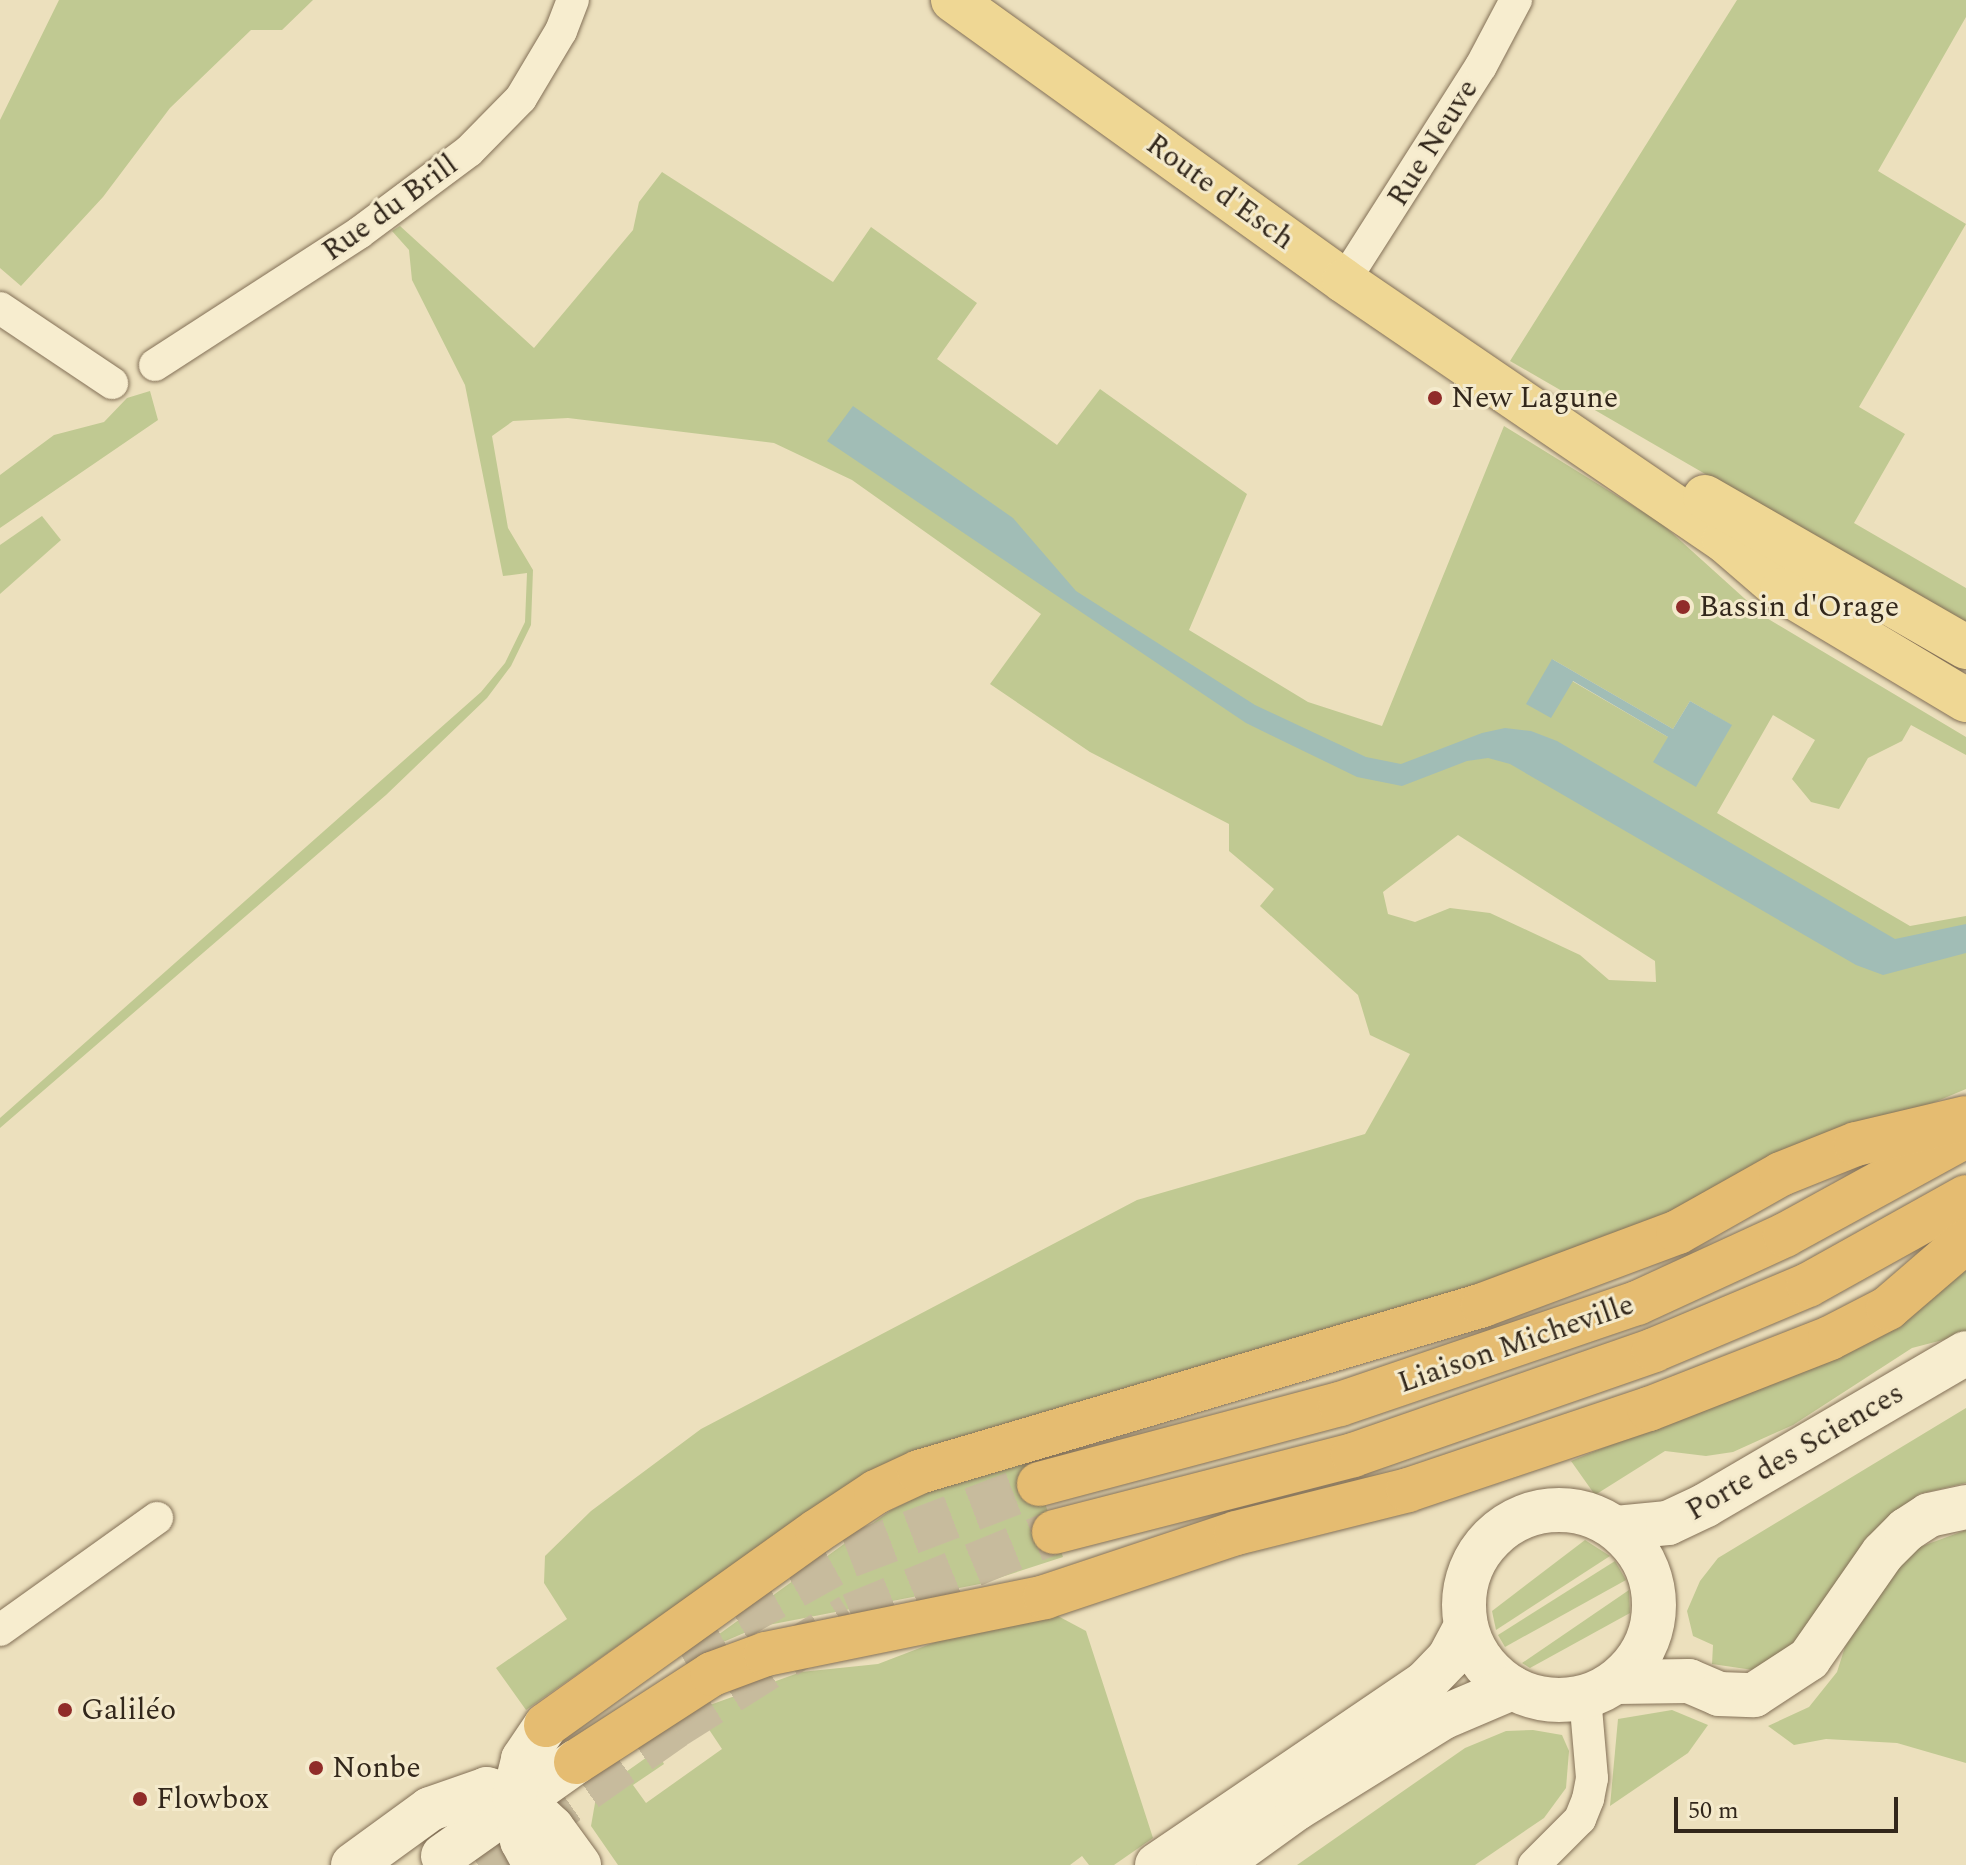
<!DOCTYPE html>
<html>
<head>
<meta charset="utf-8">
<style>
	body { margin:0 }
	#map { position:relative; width:1966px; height:1865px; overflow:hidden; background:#ece0bd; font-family:Spectral,serif }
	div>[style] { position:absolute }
	.green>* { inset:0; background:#c0c992 }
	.water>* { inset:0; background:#a1bdb6 }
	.trunk-tunnel>* { height:44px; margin-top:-22px; transform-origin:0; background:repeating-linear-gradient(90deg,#c7bb9d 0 44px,transparent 0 66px) }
	.roads { filter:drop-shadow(0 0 2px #837057) drop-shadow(0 0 2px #837057) }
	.minor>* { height:32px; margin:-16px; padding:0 16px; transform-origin:16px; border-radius:16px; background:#f7edcf }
	.secondary>* { height:44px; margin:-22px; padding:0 22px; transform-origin:22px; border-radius:22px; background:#f7edcf }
	.secondary>.ring { margin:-22px; padding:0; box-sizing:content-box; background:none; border:44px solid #f7edcf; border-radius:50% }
	.primary>* { height:44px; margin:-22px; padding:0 22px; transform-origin:22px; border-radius:22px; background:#efd794 }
	.trunk>* { height:44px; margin:-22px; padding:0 22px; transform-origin:22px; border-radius:22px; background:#e5bc71 }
	.dots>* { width:22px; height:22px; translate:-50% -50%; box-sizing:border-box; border:4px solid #f4eacc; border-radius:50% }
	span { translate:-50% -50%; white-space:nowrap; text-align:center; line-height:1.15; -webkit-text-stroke:6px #f4eacc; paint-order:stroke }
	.street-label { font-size:30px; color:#32271b }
	.poi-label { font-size:30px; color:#32271b }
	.left { translate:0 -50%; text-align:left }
	.scale { position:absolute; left:1674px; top:1797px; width:224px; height:36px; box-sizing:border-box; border:4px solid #32271b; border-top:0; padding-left:10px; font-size:24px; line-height:28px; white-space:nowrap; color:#32271b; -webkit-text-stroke:6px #f4eacc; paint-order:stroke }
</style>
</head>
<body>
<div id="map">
	<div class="green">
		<i style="clip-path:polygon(59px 0,313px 0,282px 30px,251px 30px,170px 108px,103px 197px,21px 286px,0 268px,0 120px)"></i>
		<i style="clip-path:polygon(1737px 0,1966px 0,1966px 17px,1878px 171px,1966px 224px,1859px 407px,1905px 434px,1854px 523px,1966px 588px,1966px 625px,1510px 361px)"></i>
		<i style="clip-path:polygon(evenodd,662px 172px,833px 282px,871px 227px,977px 303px,937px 359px,1057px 445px,1100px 389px,1247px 494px,1189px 630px,1308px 702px,1382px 726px,1504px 426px,1661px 523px,1765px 617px,1966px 737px,1966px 755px,1911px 725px,1902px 741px,1868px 758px,1839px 809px,1811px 802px,1792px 779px,1815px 740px,1773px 715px,1717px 813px,1910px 926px,1966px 916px,1966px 1089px,1509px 1281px,786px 1528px,526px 1710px,496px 1668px,567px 1619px,544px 1583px,545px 1556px,591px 1511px,701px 1429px,1137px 1200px,1365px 1134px,1410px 1054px,1370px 1035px,1358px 995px,1260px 906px,1274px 889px,1229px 851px,1229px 824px,1090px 752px,990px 684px,1041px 614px,852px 480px,774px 443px,568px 418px,513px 421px,492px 436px,508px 528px,533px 570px,531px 625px,511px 666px,487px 698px,386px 795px,0 1128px,0 1118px,481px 692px,505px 663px,525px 622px,527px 573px,503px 576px,465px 385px,412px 280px,409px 250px,392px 231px,400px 226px,534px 348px,633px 230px,639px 202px,662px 172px,1552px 659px,1673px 729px,1690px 701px,1731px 725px,1696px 786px,1668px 737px,1572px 681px,1552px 659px,662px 172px,1458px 835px,1655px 961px,1656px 982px,1609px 980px,1580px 955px,1490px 913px,1450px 908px,1415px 922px,1388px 914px,1383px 892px,1458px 835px)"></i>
		<i style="clip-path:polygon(150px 391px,158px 420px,0 528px,0 475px,54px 435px,104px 422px,127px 398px)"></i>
		<i style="clip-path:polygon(42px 516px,61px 540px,0 594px,0 545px)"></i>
		<i style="clip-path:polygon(1966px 1256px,1966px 1334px,1912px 1348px,1793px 1425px,1733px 1452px,1706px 1456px,1665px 1451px,1595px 1495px,1571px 1461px,1688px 1413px)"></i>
		<i style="clip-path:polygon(1966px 1408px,1966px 1483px,1919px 1494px,1866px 1538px,1794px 1649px,1753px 1670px,1712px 1664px,1713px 1645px,1693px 1636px,1687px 1611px,1700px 1581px,1718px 1558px)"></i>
		<i style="clip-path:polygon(1030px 1458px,1063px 1557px,980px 1584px,758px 1627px,686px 1658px,891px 1510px,930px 1491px)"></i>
		<i style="clip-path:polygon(1966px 1530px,1966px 1763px,1897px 1743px,1826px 1739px,1794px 1745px,1768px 1726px,1809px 1707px,1837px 1672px,1845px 1647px,1893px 1572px,1917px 1548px)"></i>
		<i style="clip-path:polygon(1585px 1540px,1610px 1556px,1496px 1630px,1492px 1611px)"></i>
		<i style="clip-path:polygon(1615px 1561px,1626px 1580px,1505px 1647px,1498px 1635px)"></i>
		<i style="clip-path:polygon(1629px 1590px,1630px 1613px,1530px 1668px,1522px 1663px)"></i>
		<i style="clip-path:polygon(1056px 1615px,1086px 1631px,1153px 1838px,1114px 1865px,1089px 1865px,1082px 1856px,1070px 1865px,618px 1865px,591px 1826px,595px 1803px,609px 1784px,657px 1750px,664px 1764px,633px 1785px,646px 1803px,722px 1749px,696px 1710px,801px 1672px,878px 1664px,959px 1633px)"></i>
		<i style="clip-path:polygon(1672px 1710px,1708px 1725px,1688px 1753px,1610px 1806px,1618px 1719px)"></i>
		<i style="clip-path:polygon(1533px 1730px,1562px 1735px,1569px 1751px,1566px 1788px,1544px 1818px,1475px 1865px,1297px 1865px,1465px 1748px,1506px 1731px)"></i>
	</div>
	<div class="water">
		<i style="clip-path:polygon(853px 406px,1013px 518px,1076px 591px,1255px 705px,1366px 757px,1401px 764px,1482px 733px,1505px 728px,1531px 731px,1557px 741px,1895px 939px,1966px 924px,1966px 953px,1883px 975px,1856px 965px,1510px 764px,1488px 758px,1467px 761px,1402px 786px,1357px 777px,1246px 723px,827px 441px)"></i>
		<i style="clip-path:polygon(1552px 659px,1673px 729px,1690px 701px,1732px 725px,1696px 787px,1653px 762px,1668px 737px,1573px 681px,1551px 718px,1526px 704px)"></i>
	</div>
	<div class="trunk-tunnel">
		<i style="left:679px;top:1651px;width:195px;rotate:-29.2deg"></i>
		<i style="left:849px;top:1556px;width:203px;rotate:-20.8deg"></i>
		<i style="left:478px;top:1865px;width:240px;rotate:-35.1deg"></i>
		<i style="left:674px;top:1727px;width:209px;rotate:-32.3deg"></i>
		<i style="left:851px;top:1615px;width:219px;rotate:-22.2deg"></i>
	</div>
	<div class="roads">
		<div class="minor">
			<i style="left:1344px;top:281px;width:255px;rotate:-57.5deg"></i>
			<i style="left:1481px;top:66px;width:75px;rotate:-62.1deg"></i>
			<i style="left:0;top:308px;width:135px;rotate:33.8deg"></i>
			<i style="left:155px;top:365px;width:243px;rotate:-32.9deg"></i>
			<i style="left:359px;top:233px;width:137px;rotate:-36.7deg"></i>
			<i style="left:469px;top:151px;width:74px;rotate:-45.5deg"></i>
			<i style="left:521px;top:98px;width:78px;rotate:-59.2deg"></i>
			<i style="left:561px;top:31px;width:33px;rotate:-69deg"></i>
			<i style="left:0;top:1630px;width:193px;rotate:-35.5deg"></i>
			<i style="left:1534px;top:1865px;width:65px;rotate:-45deg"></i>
			<i style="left:1580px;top:1819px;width:22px;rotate:-68deg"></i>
			<i style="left:1588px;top:1799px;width:21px;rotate:-79deg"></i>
			<i style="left:1592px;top:1778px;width:81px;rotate:-94.9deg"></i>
		</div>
		<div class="secondary">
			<i class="ring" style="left:1464px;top:1510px;width:146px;height:146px"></i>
			<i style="left:1616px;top:1528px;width:52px;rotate:-5.5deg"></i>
			<i style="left:1668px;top:1523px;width:42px;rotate:-25.3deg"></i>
			<i style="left:1706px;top:1505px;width:301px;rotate:-30.3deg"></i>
			<i style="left:1617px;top:1682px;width:72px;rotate:-0.8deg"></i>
			<i style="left:1689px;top:1681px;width:33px;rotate:23deg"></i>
			<i style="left:1719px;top:1694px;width:35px;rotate:2deg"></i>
			<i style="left:1754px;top:1695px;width:66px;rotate:-33.2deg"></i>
			<i style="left:1809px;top:1659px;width:129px;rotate:-55.1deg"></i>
			<i style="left:1883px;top:1553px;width:33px;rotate:-45deg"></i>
			<i style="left:1906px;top:1530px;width:27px;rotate:-33deg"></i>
			<i style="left:1929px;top:1515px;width:38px;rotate:-12deg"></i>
			<i style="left:443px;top:1856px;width:163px;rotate:-35.3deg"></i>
			<i style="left:353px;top:1865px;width:95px;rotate:-36deg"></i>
			<i style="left:430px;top:1809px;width:60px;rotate:-19.3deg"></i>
			<i style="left:487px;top:1789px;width:37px;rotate:17deg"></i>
			<i style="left:522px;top:1800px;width:41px;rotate:43deg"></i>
			<i style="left:552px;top:1828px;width:46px;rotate:53.9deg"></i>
			<i style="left:535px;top:1865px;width:27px;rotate:-118deg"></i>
			<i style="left:522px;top:1841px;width:46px;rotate:-100.1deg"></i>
			<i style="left:514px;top:1796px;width:38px;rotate:-76deg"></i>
			<i style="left:523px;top:1759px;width:41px;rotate:-55.9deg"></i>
			<i style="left:1157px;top:1865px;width:324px;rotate:-34.2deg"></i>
			<i style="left:1425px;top:1683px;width:35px;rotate:-46deg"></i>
			<i style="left:1449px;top:1658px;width:36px;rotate:-62deg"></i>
			<i style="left:1218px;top:1865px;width:97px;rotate:-35.8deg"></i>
			<i style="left:1297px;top:1808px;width:173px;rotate:-31.8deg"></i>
			<i style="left:1444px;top:1717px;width:74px;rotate:-23.1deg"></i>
		</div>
		<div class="primary">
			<i style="left:953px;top:0;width:481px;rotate:35.7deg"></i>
			<i style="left:1344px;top:281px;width:460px;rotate:34.3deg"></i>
			<i style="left:1724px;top:540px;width:77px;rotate:40.8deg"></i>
			<i style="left:1782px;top:590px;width:214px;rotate:30.9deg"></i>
			<i style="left:1705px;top:497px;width:301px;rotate:29.9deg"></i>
		</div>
		<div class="trunk">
			<i style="left:1039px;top:1484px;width:311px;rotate:-14.9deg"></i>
			<i style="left:1340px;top:1404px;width:314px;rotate:-18.8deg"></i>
			<i style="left:1637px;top:1303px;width:163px;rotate:-24.7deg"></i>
			<i style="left:1785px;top:1235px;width:206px;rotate:-28.7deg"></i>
			<i style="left:1054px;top:1532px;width:309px;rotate:-14.4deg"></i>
			<i style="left:1353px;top:1455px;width:319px;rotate:-19.2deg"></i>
			<i style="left:1654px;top:1350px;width:167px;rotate:-22.9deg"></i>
			<i style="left:1808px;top:1285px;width:181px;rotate:-29.1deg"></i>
			<i style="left:546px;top:1725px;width:333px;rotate:-35.6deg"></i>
			<i style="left:817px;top:1531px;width:71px;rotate:-33.5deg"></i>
			<i style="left:876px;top:1492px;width:47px;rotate:-24.9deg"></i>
			<i style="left:919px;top:1472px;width:588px;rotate:-16.49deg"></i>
			<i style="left:1483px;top:1305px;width:208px;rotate:-20.5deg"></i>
			<i style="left:1678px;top:1232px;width:118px;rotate:-29.4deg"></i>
			<i style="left:1781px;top:1174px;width:81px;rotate:-21.8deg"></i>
			<i style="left:1856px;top:1144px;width:113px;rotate:-13.3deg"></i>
			<i style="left:576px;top:1762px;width:162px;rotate:-32.9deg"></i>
			<i style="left:712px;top:1674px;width:58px;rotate:-20.3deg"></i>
			<i style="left:766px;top:1654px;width:285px;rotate:-11.5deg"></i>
			<i style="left:1045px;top:1597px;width:201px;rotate:-18.5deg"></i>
			<i style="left:1236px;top:1533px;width:177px;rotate:-14deg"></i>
			<i style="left:1408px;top:1490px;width:254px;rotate:-18.6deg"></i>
			<i style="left:1649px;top:1409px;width:194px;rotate:-21.4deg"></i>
			<i style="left:1830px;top:1338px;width:65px;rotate:-27.3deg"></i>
			<i style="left:1888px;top:1308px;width:103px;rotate:-40.7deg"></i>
		</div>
	</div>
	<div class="dots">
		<i style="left:1435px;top:398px;background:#902c29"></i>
		<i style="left:1683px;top:607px;background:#902c29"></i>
		<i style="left:65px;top:1710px;background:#902c29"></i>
		<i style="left:316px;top:1768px;background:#902c29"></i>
		<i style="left:140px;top:1799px;background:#902c29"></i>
	</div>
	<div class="street-label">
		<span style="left:1433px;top:143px;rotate:-58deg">Rue Neuve</span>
		<span style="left:1220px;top:192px;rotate:36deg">Route d'Esch</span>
		<span style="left:390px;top:208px;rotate:-36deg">Rue du Brill</span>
		<span style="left:1516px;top:1344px;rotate:-19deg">Liaison Micheville</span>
		<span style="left:1795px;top:1452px;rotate:-30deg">Porte des Sciences</span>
	</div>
	<div class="poi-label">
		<span class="left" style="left:1451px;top:398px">New Lagune</span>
		<span class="left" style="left:1699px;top:607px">Bassin d'Orage</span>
		<span class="left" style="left:81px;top:1710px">Galiléo</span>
		<span class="left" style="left:332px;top:1768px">Nonbe</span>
		<span class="left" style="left:156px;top:1799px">Flowbox</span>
	</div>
	<div class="scale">50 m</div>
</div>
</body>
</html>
